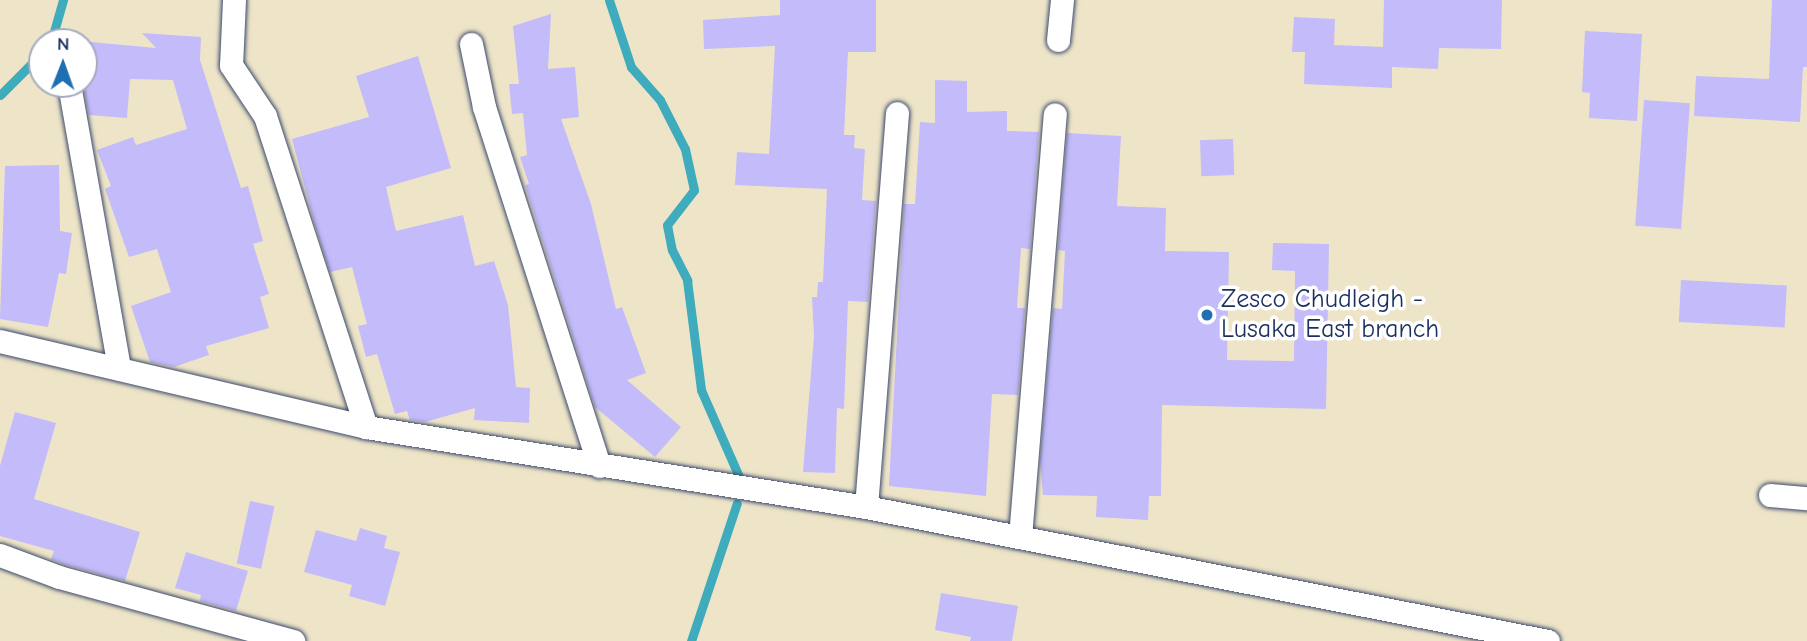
<!DOCTYPE html>
<html>
<head>
<meta charset="utf-8">
<style>
	body { margin:0 }
	#map { position:relative; width:1807px; height:641px; overflow:hidden; background:#eee5c8; font-family:"Comic Neue",sans-serif }
	div>[style] { position:absolute }
	.stream>* { height:9px; margin:-4.5px; padding:0 4.5px; transform-origin:4.5px; border-radius:4.5px; background:#3eacbc }
	.building>* { inset:0; background:#c3bbfa; transform-origin:0 0 }
	.roads { filter:drop-shadow(0 0 2px #3b4a6e) drop-shadow(0 0 2px #3b4a6e) }
	.minor>* { height:23px; margin:-11.5px; padding:0 11.5px; transform-origin:11.5px; border-radius:11.5px; background:#fff }
	.dots>* { width:19px; height:19px; translate:-50% -50%; box-sizing:border-box; border:4px solid #fff; border-radius:50% }
	span { translate:-50% -50%; white-space:nowrap; text-align:center; line-height:1.15; -webkit-text-stroke:7px #fff; paint-order:stroke }
	.poi-label { font-size:26px; color:#1b2f5e }
	.left { translate:0 -50%; text-align:left }
	.north { position:absolute; left:28px; top:28px; width:70px; height:70px; box-sizing:border-box; background:#fff; border:2px solid #a4acbf; border-radius:50%; rotate:1deg; font-size:19px; font-weight:700; line-height:28px; text-align:center; color:#1b2f5e }
	.north::after { content:''; display:block; margin:auto; width:24px; height:32px; background:#1f6fb2; clip-path:polygon(50% 0,100% 100%,50% 72%,0 100%) }
</style>
</head>
<body>
<div id="map">
	<div class="stream">
		<i style="left:609px;top:0;width:71px;rotate:71.8deg"></i>
		<i style="left:631px;top:67px;width:44px;rotate:48.7deg"></i>
		<i style="left:660px;top:100px;width:55px;rotate:63deg"></i>
		<i style="left:685px;top:149px;width:42px;rotate:77.6deg"></i>
		<i style="left:694px;top:190px;width:44px;rotate:127.6deg"></i>
		<i style="left:667px;top:225px;width:25px;rotate:79deg"></i>
		<i style="left:672px;top:250px;width:34px;rotate:63deg"></i>
		<i style="left:687px;top:280px;width:111px;rotate:82.7deg"></i>
		<i style="left:701px;top:390px;width:97px;rotate:66.3deg"></i>
		<i style="left:51px;top:42px;width:44px;rotate:-74.1deg"></i>
		<i style="left:0;top:95px;width:59px;rotate:-45deg"></i>
		<i style="left:691px;top:641px;width:145px;rotate:-71.6deg"></i>
	</div>
	<div class="building">
		<i style="clip-path:polygon(780px 0,876px 0,876px 52px,848px 52px,844px 135px,855px 135px,854px 148px,865px 149px,862px 200px,876px 201px,868px 302px,848px 301px,844px 409px,837px 408px,835px 473px,803px 472px,814px 336px,812px 297px,817px 297px,818px 282px,823px 282px,827px 189px,735px 185px,737px 152px,769px 154px,775px 46px,704px 49px,703px 20px,780px 15px)"></i>
		<i style="clip-path:polygon(1384px 0,1502px 0,1501px 49px,1439px 48px,1438px 69px,1392px 67px,1392px 88px,1304px 84px,1305px 52px,1292px 52px,1294px 17px,1335px 19px,1334px 45px,1383px 47px)"></i>
		<i style="clip-path:polygon(1772px 0,1807px 0,1807px 67px,1803px 67px,1800px 122px,1694px 116px,1696px 76px,1769px 79px)"></i>
		<i style="clip-path:polygon(551px 14px,548px 69px,575px 67px,579px 117px,561px 119px,591px 204px,616px 309px,622px 307px,646px 373px,627px 380px,681px 427px,655px 457px,595px 407px,525px 185px,529px 184px,520px 157px,527px 155px,523px 113px,512px 114px,509px 84px,519px 84px,513px 26px)"></i>
		<i style="clip-path:polygon(1585px 31px,1642px 34px,1637px 121px,1589px 118px,1590px 93px,1582px 92px)"></i>
		<i style="clip-path:polygon(142px 33px,201px 37px,200px 60px,241px 188px,248px 186px,263px 241px,253px 244px,269px 294px,260px 297px,269px 328px,206px 346px,209px 355px,174px 367px,150px 362px,131px 306px,171px 292px,157px 249px,129px 257px,105px 189px,111px 186px,97px 150px,133px 137px,136px 145px,187px 129px,173px 80px,130px 79px,127px 118px,89px 115px,83px 84px,84px 42px,80px 41px,156px 48px)"></i>
		<i style="clip-path:polygon(418px 56px,451px 168px,386px 187px,396px 231px,463px 215px,475px 266px,494px 261px,508px 305px,516px 387px,530px 388px,529px 423px,474px 420px,475px 408px,425px 422px,410px 420px,407px 411px,395px 414px,377px 354px,366px 357px,358px 326px,367px 324px,352px 267px,330px 272px,315px 225px,292px 139px,369px 117px,356px 76px)"></i>
		<i style="clip-path:polygon(935px 80px,967px 81px,967px 112px,1007px 111px,1007px 131px,1039px 132px,1030px 249px,1021px 248px,1017px 308px,1025px 308px,1018px 395px,992px 394px,986px 496px,889px 486px,904px 204px,915px 204px,920px 122px,935px 123px)"></i>
		<i style="left:1644px;top:100px;width:46px;height:126px;rotate:4deg"></i>
		<i style="clip-path:polygon(1067px 133px,1121px 136px,1117px 206px,1166px 208px,1165px 251px,1229px 252px,1227px 360px,1294px 361px,1295px 271px,1272px 270px,1273px 243px,1329px 244px,1326px 409px,1162px 405px,1161px 496px,1149px 496px,1148px 520px,1096px 517px,1097px 496px,1043px 495px,1040px 460px,1053px 308px,1062px 309px,1065px 251px,1058px 250px)"></i>
		<i style="left:1233px;top:139px;width:36px;height:33px;rotate:88deg"></i>
		<i style="clip-path:polygon(59px 165px,60px 231px,72px 233px,66px 274px,59px 273px,48px 327px,0 319px,5px 166px)"></i>
		<i style="left:1681px;top:280px;width:106px;height:42px;rotate:3deg"></i>
		<i style="clip-path:polygon(15px 412px,56px 423px,34px 499px,140px 532px,125px 581px,63px 564px,51px 559px,54px 551px,0 536px,0 466px)"></i>
		<i style="left:250px;top:501px;width:25px;height:64px;rotate:12deg"></i>
		<i style="clip-path:polygon(360px 528px,387px 536px,384px 548px,400px 552px,385px 606px,349px 596px,352px 585px,304px 572px,316px 530px,356px 541px)"></i>
		<i style="clip-path:polygon(186px 552px,248px 571px,236px 611px,200px 601px,201px 595px,175px 588px)"></i>
		<i style="clip-path:polygon(941px 593px,1018px 606px,1012px 641px,970px 641px,971px 637px,935px 630px)"></i>
	</div>
	<div class="roads">
		<div class="minor">
			<i style="left:234px;top:0;width:65px;rotate:92.6deg"></i>
			<i style="left:231px;top:65px;width:61px;rotate:56.3deg"></i>
			<i style="left:265px;top:116px;width:327px;rotate:72deg"></i>
			<i style="left:1058px;top:40px;width:40px;rotate:-84.3deg"></i>
			<i style="left:471px;top:44px;width:64px;rotate:78.3deg"></i>
			<i style="left:484px;top:107px;width:377px;rotate:72.2deg"></i>
			<i style="left:69px;top:84px;width:289px;rotate:80deg"></i>
			<i style="left:0;top:341px;width:376px;rotate:13.2deg"></i>
			<i style="left:366px;top:427px;width:506px;rotate:9.09deg"></i>
			<i style="left:866px;top:507px;width:695px;rotate:11.12deg"></i>
			<i style="left:1770px;top:495px;width:37px;rotate:5deg"></i>
			<i style="left:866px;top:507px;width:395px;rotate:-85.5deg"></i>
			<i style="left:1020px;top:537px;width:424px;rotate:-85.3deg"></i>
			<i style="left:0;top:555px;width:63px;rotate:20.4deg"></i>
			<i style="left:59px;top:577px;width:243px;rotate:15.3deg"></i>
		</div>
	</div>
	<div class="dots">
		<i style="left:1207px;top:315px;background:#1f6fb2"></i>
	</div>
	<div class="poi-label">
		<span class="left" style="left:1221px;top:315px">Zesco Chudleigh -<br>Lusaka East branch</span>
	</div>
	<div class="north">N</div>
</div>
</body>
</html>
